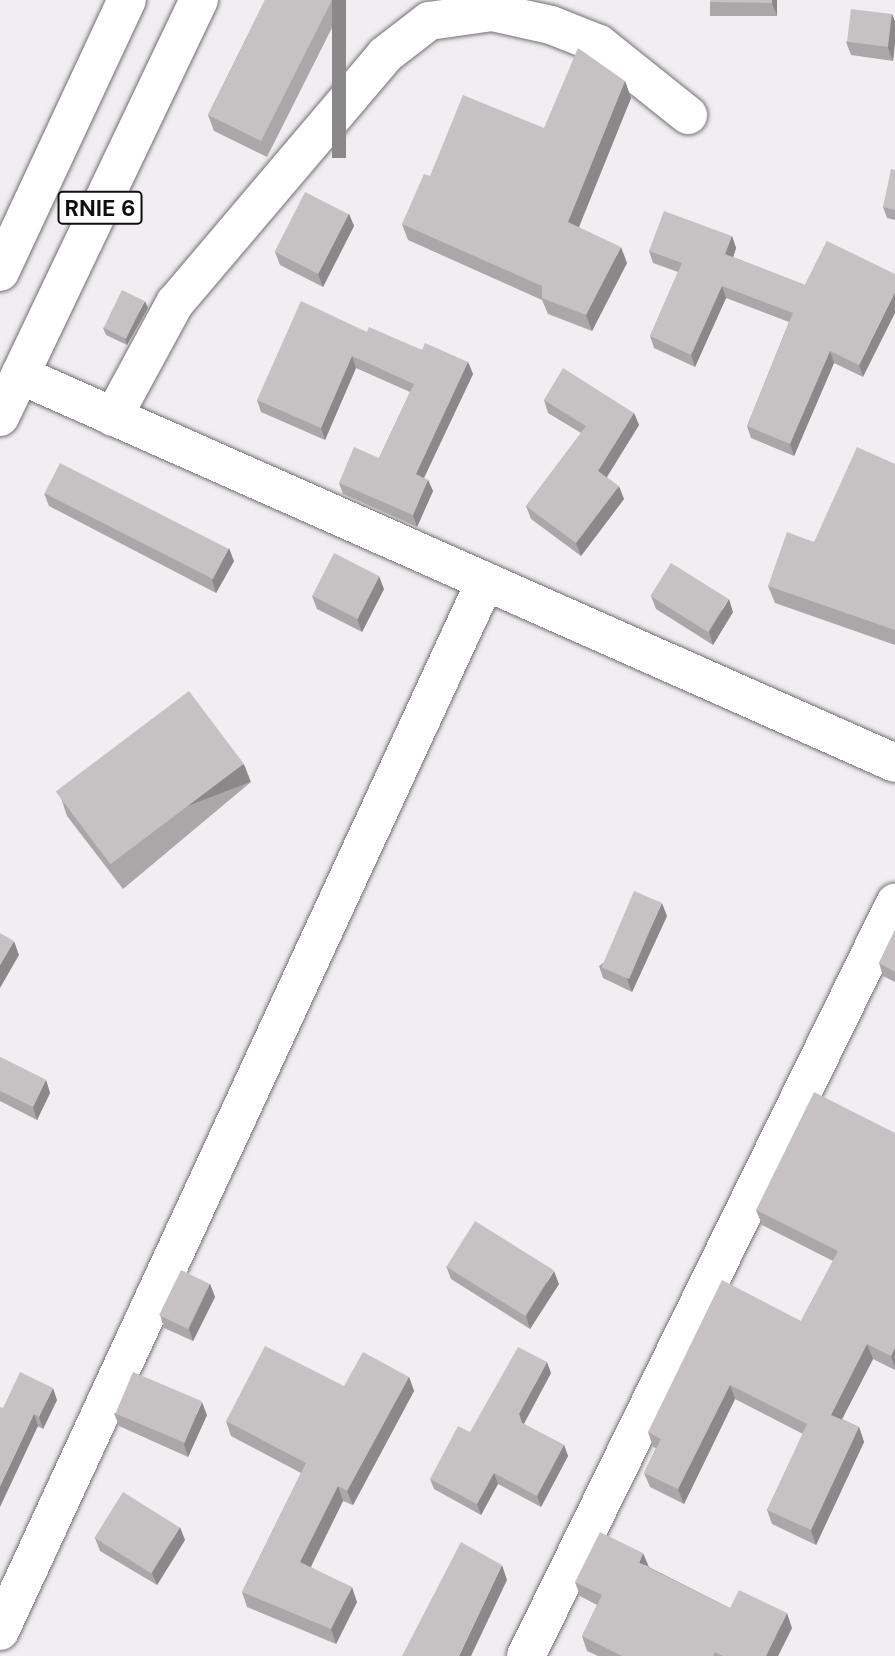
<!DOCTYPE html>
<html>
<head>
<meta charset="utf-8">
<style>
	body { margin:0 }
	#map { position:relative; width:895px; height:1656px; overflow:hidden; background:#f1eef1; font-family:"DM Sans",sans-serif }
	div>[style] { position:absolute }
	.roads { filter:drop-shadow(0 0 2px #726f72) drop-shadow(0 0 2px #726f72) }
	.minor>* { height:38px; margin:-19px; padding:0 19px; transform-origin:19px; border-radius:19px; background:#fff }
	.primary>* { height:38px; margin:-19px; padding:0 19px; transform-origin:19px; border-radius:19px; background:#fff }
	.wall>* { inset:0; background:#aaa7a9; transform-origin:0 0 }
	.shaded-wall>* { inset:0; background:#8b8889; transform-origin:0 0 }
	.building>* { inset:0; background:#c6c2c4; transform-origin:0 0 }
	span { translate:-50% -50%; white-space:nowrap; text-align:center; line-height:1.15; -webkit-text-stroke:6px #fff; paint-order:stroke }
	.shield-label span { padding:2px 5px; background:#fff; border:2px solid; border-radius:5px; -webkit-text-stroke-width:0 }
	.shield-label { font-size:23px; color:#100f10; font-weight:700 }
</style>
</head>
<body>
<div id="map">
	<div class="roads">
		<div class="minor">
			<i style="left:20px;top:375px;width:957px;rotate:23.91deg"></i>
			<i style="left:113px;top:417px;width:130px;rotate:-61.5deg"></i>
			<i style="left:175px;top:303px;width:325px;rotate:-49.7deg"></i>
			<i style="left:385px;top:55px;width:56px;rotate:-37.7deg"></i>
			<i style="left:429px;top:21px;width:64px;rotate:-8.1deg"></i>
			<i style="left:492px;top:12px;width:60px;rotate:12.4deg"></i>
			<i style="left:551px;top:25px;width:52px;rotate:21.6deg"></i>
			<i style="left:599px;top:44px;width:114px;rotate:38.6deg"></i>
			<i style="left:0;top:1631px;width:1156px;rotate:-65.19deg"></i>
			<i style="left:526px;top:1656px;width:839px;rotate:-63.89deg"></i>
		</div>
		<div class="primary">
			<i style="left:0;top:272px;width:300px;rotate:-65deg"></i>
			<i style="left:0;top:417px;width:462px;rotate:-64.5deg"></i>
		</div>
	</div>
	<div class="wall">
		<i style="clip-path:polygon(265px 0,346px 0,267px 157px,214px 131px,208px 115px)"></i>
		<i style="left:710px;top:0;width:67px;height:16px"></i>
		<i style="clip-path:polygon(892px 14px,895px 22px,895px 42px,893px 61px,851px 55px,846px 42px)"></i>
		<i style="clip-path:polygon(625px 81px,631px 98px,579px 227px,627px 263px,592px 331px,548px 314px,542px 300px,408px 240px,402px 224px,430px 176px,544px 128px)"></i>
		<i style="clip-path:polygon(895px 170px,895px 220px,887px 218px,883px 207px)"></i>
		<i style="clip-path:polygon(349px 214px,354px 226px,323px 287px,280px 265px,275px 252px)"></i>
		<i style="clip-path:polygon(732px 236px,736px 248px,733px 257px,805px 285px,827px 241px,863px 377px,834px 363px,794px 456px,751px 438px,747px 426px,789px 322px,726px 298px,695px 367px,654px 348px,650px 336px,678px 272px,653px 263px,649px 251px)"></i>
		<i style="clip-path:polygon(148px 308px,127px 345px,106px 335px,103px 328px)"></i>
		<i style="clip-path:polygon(367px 332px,422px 350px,468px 362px,473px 374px,424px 478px,428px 480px,433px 491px,417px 527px,343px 494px,339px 483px,379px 458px,410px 392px,356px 368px,325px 440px,261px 412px,257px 400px)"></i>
		<i style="clip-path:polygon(544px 400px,634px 413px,639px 425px,607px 477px,624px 499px,581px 556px,531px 519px,526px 506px,581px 433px,548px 413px)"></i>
		<i style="clip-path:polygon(895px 464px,895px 645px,775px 603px,768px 586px)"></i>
		<i style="clip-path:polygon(44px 493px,234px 561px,216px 593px,49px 506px)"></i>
		<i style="clip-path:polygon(384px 589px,362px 632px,317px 609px,312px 596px)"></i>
		<i style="clip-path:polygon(651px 596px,733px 612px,713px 645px,656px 609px)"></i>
		<i style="clip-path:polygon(251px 782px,123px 889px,67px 816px,61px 798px)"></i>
		<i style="clip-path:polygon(667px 916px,632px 992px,603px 978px,599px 966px)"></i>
		<i style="clip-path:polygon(895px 930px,895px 982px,883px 976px,879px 963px)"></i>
		<i style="clip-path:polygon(0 1057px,46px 1080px,50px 1093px,37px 1120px,0 1101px)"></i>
		<i style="clip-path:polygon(895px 1133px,895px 1370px,873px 1359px,842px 1419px,859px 1427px,864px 1442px,816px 1545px,772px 1524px,767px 1510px,803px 1434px,735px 1399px,684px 1504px,650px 1487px,644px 1473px,656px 1448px,653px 1447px,648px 1432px,801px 1321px,833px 1261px,762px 1225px,756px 1210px)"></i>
		<i style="clip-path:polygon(446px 1266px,559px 1284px,530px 1329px,451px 1279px)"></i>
		<i style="clip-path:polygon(210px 1284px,215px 1297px,193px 1341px,164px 1328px,160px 1315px)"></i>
		<i style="clip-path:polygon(551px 1373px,524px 1424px,564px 1445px,568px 1456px,541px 1507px,498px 1484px,481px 1515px,434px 1489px,430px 1479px,470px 1432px)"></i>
		<i style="clip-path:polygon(409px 1377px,414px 1391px,353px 1505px,343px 1501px,311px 1567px,357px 1602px,336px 1644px,247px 1607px,242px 1592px,301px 1473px,231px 1436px,226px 1421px,344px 1386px)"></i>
		<i style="clip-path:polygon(57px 1400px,43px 1429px,3px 1408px)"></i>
		<i style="clip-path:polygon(114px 1413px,207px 1415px,188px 1457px,119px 1426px)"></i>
		<i style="clip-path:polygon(95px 1538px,185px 1540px,157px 1585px,100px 1551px)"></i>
		<i style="clip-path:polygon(649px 1567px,730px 1608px,792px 1628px,778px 1656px,598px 1656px,587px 1651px,582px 1636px,597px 1605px,580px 1596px,575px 1582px)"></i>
	</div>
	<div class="shaded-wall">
		<i style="left:332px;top:0;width:14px;height:158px"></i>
		<i style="clip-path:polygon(772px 0,777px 0,777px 16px,772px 3px)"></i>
		<i style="clip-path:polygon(892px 14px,895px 22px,895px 42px,893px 61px,888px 48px)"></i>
		<i style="clip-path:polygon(625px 81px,631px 98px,574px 239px,568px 222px)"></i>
		<i style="clip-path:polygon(349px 214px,354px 226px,323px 287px,318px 274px)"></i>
		<i style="clip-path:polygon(732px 236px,736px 248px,730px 267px,725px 254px)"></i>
		<i style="clip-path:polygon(621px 247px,627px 263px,592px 331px,586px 315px)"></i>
		<i style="clip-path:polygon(722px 286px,726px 298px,695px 367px,691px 355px)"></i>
		<i style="clip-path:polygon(895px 292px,895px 313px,863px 377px,859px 365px)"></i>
		<i style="clip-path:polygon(145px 301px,148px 308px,127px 345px,125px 339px)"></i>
		<i style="clip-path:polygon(830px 351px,834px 363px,794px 456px,790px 444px)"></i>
		<i style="clip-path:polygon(352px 356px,356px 368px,325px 440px,321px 428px)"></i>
		<i style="clip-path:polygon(468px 362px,473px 374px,420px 486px,416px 474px)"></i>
		<i style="clip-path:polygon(634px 413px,639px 425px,603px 483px,598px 471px)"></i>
		<i style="clip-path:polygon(428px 480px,433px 491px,417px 527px,413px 515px)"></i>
		<i style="clip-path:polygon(619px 486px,624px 499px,581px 556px,576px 543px)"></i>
		<i style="clip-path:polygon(229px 548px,234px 561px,216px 593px,212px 580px)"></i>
		<i style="clip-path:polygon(379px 576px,384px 589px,362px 632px,357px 619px)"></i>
		<i style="clip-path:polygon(729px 599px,733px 612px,713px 645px,709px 632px)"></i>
		<i style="left:244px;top:764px;width:19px;height:167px;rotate:69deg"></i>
		<i style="clip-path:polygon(662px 903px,667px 916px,632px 992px,627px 979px)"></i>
		<i style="clip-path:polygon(14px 941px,19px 955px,0 988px,0 965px)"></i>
		<i style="clip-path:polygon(46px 1080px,50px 1093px,37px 1120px,33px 1107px)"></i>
		<i style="clip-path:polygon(554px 1271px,559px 1284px,530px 1329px,526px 1316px)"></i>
		<i style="clip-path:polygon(210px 1284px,215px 1297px,193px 1341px,189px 1329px)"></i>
		<i style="clip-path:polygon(867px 1344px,873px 1359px,837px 1429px,831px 1415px)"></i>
		<i style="clip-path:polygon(895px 1348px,895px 1367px,891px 1356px)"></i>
		<i style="clip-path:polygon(547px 1362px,551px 1373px,523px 1425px,526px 1434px,519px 1414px)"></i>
		<i style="clip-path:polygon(409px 1377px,414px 1391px,353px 1505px,347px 1491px)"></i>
		<i style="clip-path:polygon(730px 1385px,735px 1399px,684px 1504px,678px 1489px)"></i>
		<i style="clip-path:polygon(53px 1388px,57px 1400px,43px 1429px,39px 1417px)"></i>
		<i style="clip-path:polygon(202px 1402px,207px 1415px,188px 1457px,184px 1444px)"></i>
		<i style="clip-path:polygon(34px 1414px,38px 1426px,0 1507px,0 1486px)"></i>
		<i style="clip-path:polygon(859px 1427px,864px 1442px,816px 1545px,811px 1530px)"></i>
		<i style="clip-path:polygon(564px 1445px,568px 1456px,541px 1507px,537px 1496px)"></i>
		<i style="clip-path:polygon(494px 1473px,498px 1484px,481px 1515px,477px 1504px)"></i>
		<i style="clip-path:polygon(338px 1486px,343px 1501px,306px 1576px,300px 1562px)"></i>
		<i style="clip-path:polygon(180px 1527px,185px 1540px,157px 1585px,152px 1573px)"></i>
		<i style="clip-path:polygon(643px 1553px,649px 1567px,639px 1563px)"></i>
		<i style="clip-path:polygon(502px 1565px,507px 1580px,471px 1656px,459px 1656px)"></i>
		<i style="clip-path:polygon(352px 1587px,357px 1602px,336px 1644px,331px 1629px)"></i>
		<i style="clip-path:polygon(787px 1613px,792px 1628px,778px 1656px,766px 1656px)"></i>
	</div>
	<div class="building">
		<i style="clip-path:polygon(265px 0,332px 0,261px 141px,208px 115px)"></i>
		<i style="clip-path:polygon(710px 0,772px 0,772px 3px,710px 2px)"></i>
		<i style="left:851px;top:9px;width:41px;height:33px;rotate:7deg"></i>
		<i style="clip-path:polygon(578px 48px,625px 81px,568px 222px,621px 247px,586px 315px,542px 298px,542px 286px,402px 224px,424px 174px,430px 176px,463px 95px,544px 128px)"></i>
		<i style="clip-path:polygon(891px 169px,895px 170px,895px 210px,883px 207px)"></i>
		<i style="left:305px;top:192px;width:49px;height:67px;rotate:27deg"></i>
		<i style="clip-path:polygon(664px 211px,732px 236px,725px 254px,805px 285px,827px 241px,895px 274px,895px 292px,859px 365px,830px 351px,790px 444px,747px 426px,793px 313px,722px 286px,691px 355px,650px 336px,682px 263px,649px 251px)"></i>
		<i style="left:122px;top:290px;width:25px;height:42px;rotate:26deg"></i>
		<i style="clip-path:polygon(301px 301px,367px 332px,369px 327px,422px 350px,425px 343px,468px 362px,416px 474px,428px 480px,413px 515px,339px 483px,354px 447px,379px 458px,414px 384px,352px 356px,321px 428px,257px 400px)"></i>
		<i style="clip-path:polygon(563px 368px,634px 413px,598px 471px,619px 486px,576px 543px,526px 506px,586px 426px,544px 400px)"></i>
		<i style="clip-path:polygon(857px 447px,895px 464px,895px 630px,768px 586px,787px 532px,814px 542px)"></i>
		<i style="left:60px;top:463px;width:189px;height:34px;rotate:27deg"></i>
		<i style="left:334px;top:553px;width:51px;height:48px;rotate:27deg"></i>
		<i style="left:671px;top:563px;width:68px;height:39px;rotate:32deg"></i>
		<i style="left:189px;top:691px;width:91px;height:167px;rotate:53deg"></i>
		<i style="left:634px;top:891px;width:30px;height:83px;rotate:23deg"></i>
		<i style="clip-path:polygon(895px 930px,895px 972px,879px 963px)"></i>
		<i style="clip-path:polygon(0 933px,14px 941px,0 965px)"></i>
		<i style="clip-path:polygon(0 1057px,46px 1080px,33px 1107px,0 1091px)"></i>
		<i style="clip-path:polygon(814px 1092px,895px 1133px,895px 1348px,891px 1356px,867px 1344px,831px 1415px,859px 1427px,811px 1530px,767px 1510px,807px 1424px,730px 1385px,678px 1489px,644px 1473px,661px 1439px,648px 1432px,722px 1280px,801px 1321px,838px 1251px,756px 1210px)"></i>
		<i style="left:475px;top:1221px;width:93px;height:54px;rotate:32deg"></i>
		<i style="left:181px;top:1270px;width:32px;height:50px;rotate:26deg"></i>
		<i style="clip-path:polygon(265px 1346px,344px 1386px,363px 1352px,409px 1377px,347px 1491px,338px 1486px,300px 1562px,352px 1587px,331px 1629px,242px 1592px,306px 1463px,226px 1421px)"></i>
		<i style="clip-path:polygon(518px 1347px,547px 1362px,519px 1414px,522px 1423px,564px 1445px,537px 1496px,494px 1473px,477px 1504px,430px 1479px,458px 1426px,470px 1432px)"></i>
		<i style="clip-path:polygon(20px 1372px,53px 1388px,39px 1417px,34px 1414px,0 1486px,0 1407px,3px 1408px)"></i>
		<i style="left:133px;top:1372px;width:75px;height:45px;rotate:23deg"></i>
		<i style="left:123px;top:1492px;width:67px;height:54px;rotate:32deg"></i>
		<i style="clip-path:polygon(600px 1532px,643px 1553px,639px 1563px,730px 1608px,739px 1590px,787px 1613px,766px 1656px,723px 1656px,715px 1652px,713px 1656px,622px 1656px,582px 1636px,602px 1595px,575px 1582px)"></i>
		<i style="clip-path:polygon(461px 1542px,502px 1565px,459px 1656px,402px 1656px)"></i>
	</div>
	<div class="shield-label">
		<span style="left:100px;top:208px">RNIE 6</span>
	</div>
</div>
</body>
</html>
